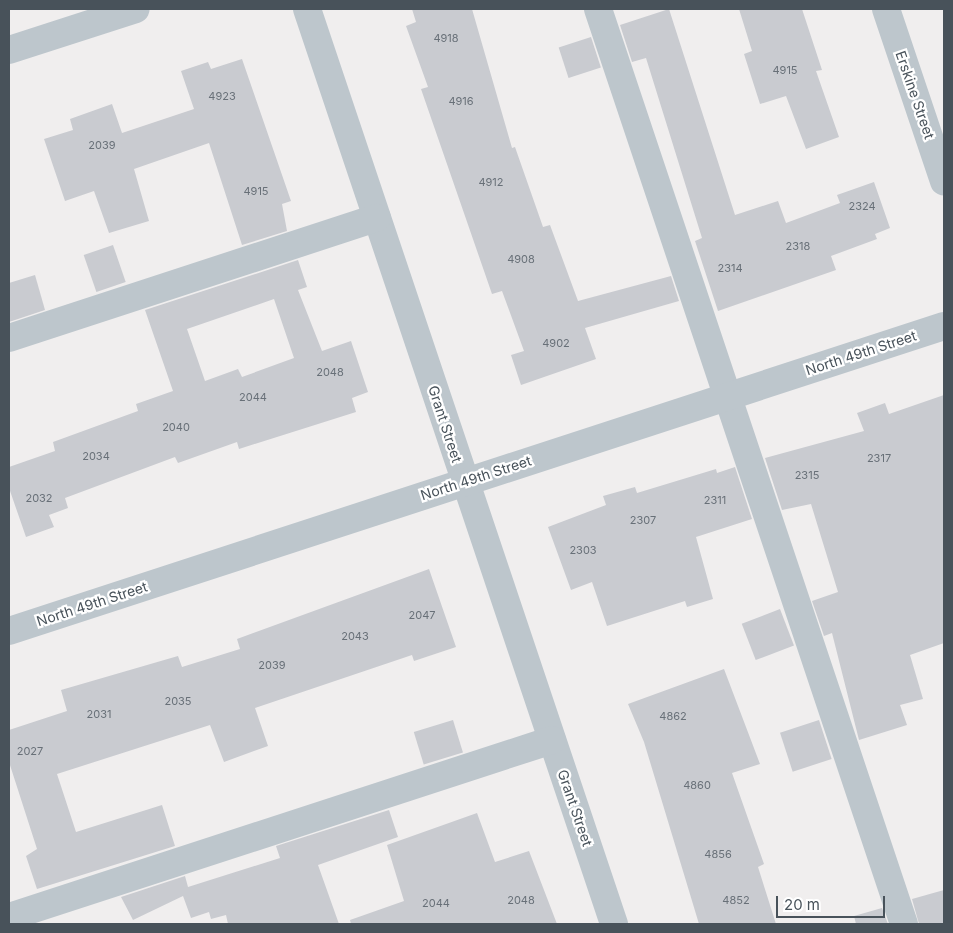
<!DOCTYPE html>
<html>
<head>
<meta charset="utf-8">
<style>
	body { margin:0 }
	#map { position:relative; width:953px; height:933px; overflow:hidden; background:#f0eeee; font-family:Inter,sans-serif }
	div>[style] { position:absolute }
	.building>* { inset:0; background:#c9cbd0; transform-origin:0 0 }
	.minor>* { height:28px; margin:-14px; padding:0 14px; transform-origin:14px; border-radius:14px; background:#bdc6cc }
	span { translate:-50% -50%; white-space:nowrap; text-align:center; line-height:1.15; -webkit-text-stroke:4.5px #fff; paint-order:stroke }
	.number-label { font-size:11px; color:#687078 }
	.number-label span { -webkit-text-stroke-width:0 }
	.street-label { font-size:14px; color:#48525a }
	.frame { position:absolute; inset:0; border:10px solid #48525a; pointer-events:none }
	.scale { position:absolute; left:776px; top:896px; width:109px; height:22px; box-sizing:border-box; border:2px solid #48525a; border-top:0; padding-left:6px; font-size:15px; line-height:18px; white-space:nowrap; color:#48525a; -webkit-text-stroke:4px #fff; paint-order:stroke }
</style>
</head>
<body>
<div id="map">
	<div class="building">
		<i style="clip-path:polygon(412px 9px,472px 9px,512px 148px,515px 147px,543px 227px,550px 225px,578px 301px,671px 276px,679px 301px,585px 328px,596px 359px,521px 385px,511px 355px,524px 351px,502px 291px,492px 294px,421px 89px,428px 87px,406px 26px,416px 22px)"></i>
		<i style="clip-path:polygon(669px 9px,735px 215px,778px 201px,786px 223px,840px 203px,837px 195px,874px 182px,890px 228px,875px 234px,877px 239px,831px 256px,836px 270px,718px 311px,695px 241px,702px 238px,646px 58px,632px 62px,620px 25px)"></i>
		<i style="clip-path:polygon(739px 9px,802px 9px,822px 70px,816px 71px,839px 137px,806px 149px,786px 96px,760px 104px,744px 54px,752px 51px)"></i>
		<i style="left:591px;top:37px;width:32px;height:34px;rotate:72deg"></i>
		<i style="clip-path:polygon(242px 59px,291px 201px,282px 204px,287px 231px,242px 245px,209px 143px,134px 169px,149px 221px,109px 233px,94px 191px,65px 201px,44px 139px,73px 130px,70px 119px,112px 104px,122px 133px,194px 109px,181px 71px,208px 62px,211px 69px)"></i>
		<i style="left:113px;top:245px;width:39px;height:31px;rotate:71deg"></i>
		<i style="clip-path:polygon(evenodd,298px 260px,307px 287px,298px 290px,322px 351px,351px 341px,368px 392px,352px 398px,356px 412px,239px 449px,237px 442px,178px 463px,175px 457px,65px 498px,68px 508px,49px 515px,54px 527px,26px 537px,9px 488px,9px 467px,55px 451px,53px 442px,138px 411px,136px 404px,173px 391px,145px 310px,298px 260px,274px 299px,294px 358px,242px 377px,238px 369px,205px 381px,187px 329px,274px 299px)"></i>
		<i style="clip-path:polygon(35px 275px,45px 310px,9px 322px,9px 283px)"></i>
		<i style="clip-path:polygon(944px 395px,944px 643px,910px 655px,923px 699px,900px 705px,907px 725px,859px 740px,832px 633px,824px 636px,812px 601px,838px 592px,811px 504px,782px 510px,765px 458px,864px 431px,857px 413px,885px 403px,889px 414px)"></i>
		<i style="clip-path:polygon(735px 467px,752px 519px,696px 537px,713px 599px,687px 607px,685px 601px,607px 626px,592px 582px,571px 590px,548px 527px,606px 505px,603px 496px,635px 487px,637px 493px,716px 469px,717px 473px)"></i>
		<i style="clip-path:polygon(429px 569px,456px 647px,414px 661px,412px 655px,255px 708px,268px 746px,224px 762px,210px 725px,57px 774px,76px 832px,162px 805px,175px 846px,37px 889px,26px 856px,37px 849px,9px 762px,9px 730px,67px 711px,61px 690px,178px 656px,182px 667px,240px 649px,237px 639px)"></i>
		<i style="left:780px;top:609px;width:39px;height:41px;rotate:69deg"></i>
		<i style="clip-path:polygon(724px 669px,760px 764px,732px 773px,764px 864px,758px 867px,776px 924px,699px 924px,644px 742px,628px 704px)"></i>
		<i style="left:453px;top:720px;width:34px;height:41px;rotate:73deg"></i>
		<i style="left:819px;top:720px;width:41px;height:41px;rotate:72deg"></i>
		<i style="clip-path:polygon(389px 810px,398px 837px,318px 865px,339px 924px,228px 924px,226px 915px,211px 919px,209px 912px,191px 918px,183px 896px,133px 920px,121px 897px,185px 876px,188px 887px,280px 858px,276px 846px)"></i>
		<i style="clip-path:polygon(477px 813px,495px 862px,529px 851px,557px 924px,351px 924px,350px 920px,404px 901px,387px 845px)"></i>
		<i style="clip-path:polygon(944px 890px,944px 924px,919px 924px,912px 899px)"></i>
		<i style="clip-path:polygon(882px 908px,888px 924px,856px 924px,854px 916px)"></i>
	</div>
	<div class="minor">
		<i style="left:307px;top:9px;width:965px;rotate:71.45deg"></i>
		<i style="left:598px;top:9px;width:965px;rotate:71.51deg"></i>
		<i style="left:886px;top:9px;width:182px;rotate:71.4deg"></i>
		<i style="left:9px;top:50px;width:133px;rotate:-17.9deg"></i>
		<i style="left:9px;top:338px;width:387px;rotate:-18.1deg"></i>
		<i style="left:9px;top:631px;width:983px;rotate:-18.07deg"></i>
		<i style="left:9px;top:917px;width:571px;rotate:-18.05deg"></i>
	</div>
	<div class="number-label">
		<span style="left:446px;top:38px">4918</span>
		<span style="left:785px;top:70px">4915</span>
		<span style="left:222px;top:96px">4923</span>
		<span style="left:461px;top:101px">4916</span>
		<span style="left:102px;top:145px">2039</span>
		<span style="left:491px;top:182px">4912</span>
		<span style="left:256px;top:191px">4915</span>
		<span style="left:862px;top:206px">2324</span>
		<span style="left:798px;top:246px">2318</span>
		<span style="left:521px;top:259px">4908</span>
		<span style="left:730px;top:268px">2314</span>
		<span style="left:556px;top:343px">4902</span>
		<span style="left:330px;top:372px">2048</span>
		<span style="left:253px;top:397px">2044</span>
		<span style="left:176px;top:427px">2040</span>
		<span style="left:96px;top:456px">2034</span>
		<span style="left:879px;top:458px">2317</span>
		<span style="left:807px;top:475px">2315</span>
		<span style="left:39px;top:498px">2032</span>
		<span style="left:715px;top:500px">2311</span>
		<span style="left:643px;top:520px">2307</span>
		<span style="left:583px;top:550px">2303</span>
		<span style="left:422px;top:615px">2047</span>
		<span style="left:355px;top:636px">2043</span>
		<span style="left:272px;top:665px">2039</span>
		<span style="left:178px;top:701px">2035</span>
		<span style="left:99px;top:714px">2031</span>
		<span style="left:673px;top:716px">4862</span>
		<span style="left:30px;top:751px">2027</span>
		<span style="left:697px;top:785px">4860</span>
		<span style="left:718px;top:854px">4856</span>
		<span style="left:521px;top:900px">2048</span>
		<span style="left:736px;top:900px">4852</span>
		<span style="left:436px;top:903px">2044</span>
	</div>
	<div class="street-label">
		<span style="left:915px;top:95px;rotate:71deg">Erskine Street</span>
		<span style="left:861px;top:353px;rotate:-18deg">North 49th Street</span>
		<span style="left:445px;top:424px;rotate:72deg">Grant Street</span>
		<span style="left:476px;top:478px;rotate:-18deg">North 49th Street</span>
		<span style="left:92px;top:604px;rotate:-18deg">North 49th Street</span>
		<span style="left:575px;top:808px;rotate:71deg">Grant Street</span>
	</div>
	<div class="frame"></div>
	<div class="scale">20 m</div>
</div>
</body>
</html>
